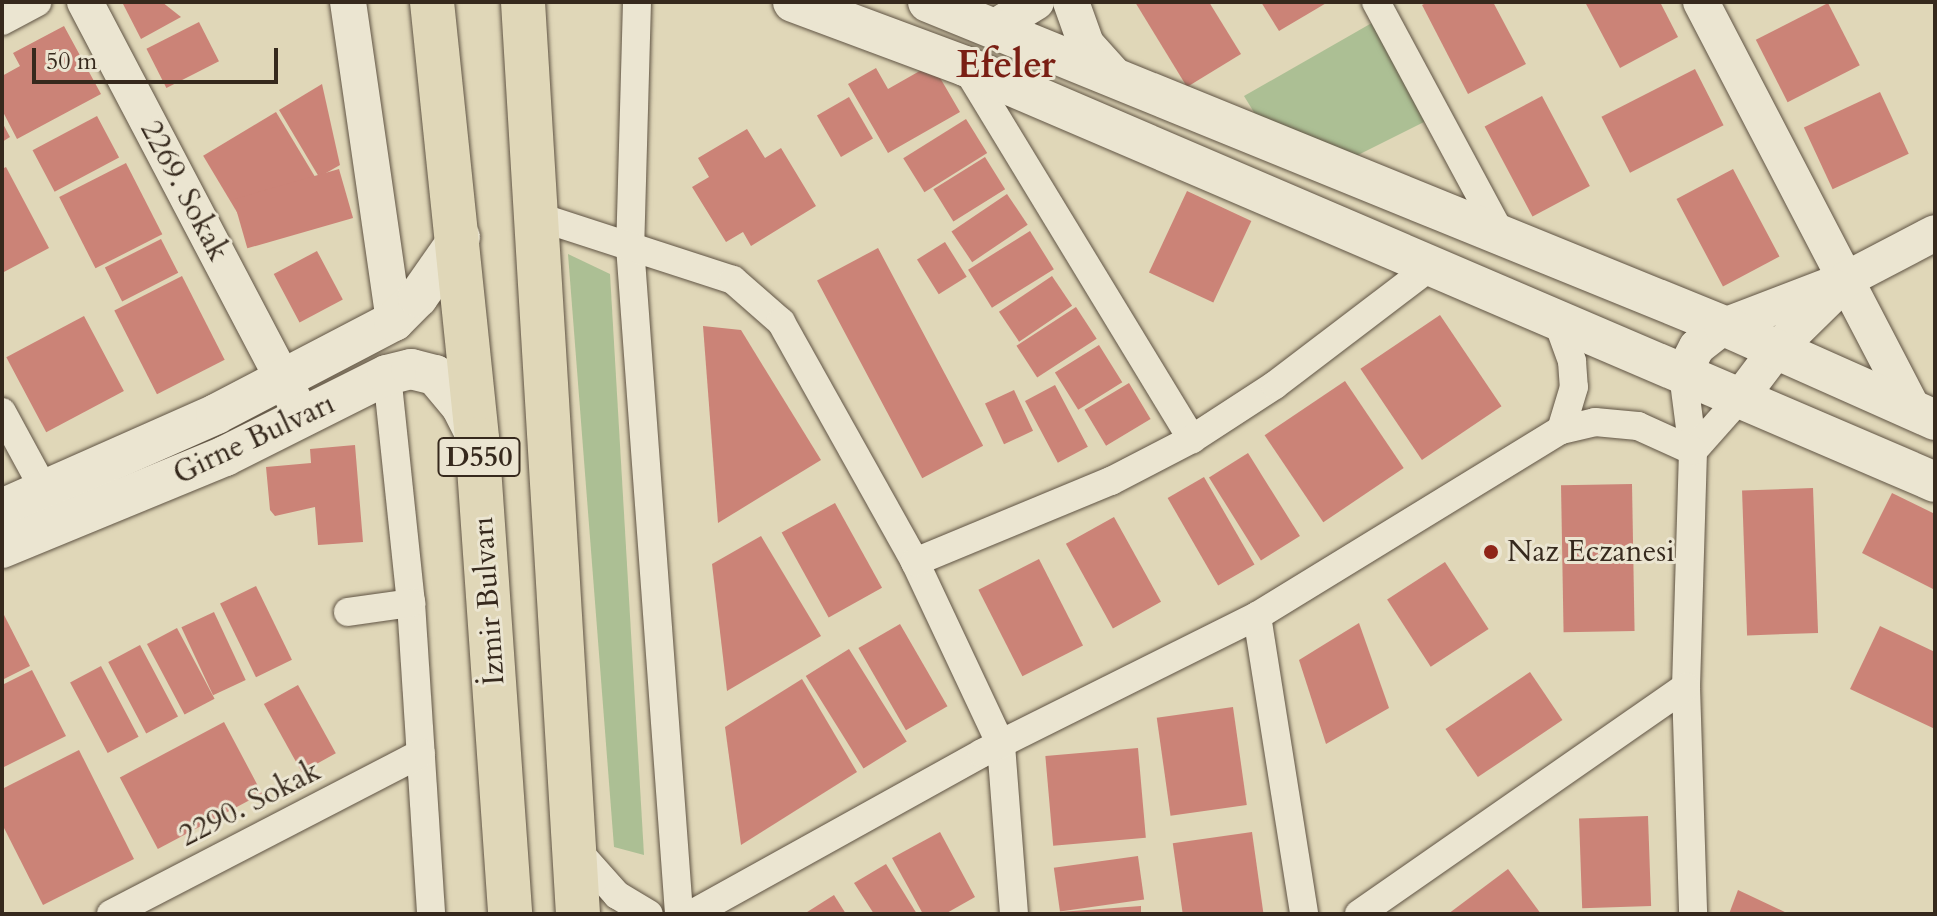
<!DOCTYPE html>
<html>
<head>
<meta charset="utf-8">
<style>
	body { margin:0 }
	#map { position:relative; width:1937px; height:916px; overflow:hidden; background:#e0d7b8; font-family:Cardo,serif }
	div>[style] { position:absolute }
	.green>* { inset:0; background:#acbf94 }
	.building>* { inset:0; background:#cb8377; transform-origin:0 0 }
	.roads { filter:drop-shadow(0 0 2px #605444) drop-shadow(0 0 2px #605444) }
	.minor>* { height:28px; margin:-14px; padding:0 14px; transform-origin:14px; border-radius:14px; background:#ebe5d1 }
	.tertiary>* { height:36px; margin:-18px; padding:0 18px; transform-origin:18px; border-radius:18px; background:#ebe5d1 }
	.secondary>* { height:40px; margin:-20px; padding:0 20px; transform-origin:20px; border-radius:20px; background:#ebe5d1 }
	.trunk>* { height:44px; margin:-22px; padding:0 22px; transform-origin:22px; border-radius:22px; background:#e0d7b8 }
	.dots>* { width:22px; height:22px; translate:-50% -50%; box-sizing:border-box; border:4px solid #ebe5d1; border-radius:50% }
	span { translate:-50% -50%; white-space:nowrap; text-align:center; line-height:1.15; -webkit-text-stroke:6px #ebe5d1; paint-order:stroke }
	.shield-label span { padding:2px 6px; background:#ebe5d1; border:2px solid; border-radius:6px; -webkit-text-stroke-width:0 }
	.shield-label { font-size:28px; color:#36291d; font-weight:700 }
	.street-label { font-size:30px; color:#36291d }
	.poi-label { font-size:30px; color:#36291d }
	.left { translate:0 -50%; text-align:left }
	.district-label { font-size:38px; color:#7a1f14; font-weight:700 }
	.frame { position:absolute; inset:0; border:4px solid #36291d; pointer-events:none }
	.scale { position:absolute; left:32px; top:48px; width:246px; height:36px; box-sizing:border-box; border:4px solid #36291d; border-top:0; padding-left:10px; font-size:24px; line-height:28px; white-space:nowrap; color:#36291d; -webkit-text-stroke:6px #ebe5d1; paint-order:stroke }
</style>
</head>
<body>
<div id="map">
	<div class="green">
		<i style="clip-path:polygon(1377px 20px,1432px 118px,1346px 161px,1263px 127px,1244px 96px)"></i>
		<i style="clip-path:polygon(568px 254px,610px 274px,644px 855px,614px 847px)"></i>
	</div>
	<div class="building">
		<i style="clip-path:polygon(122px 2px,162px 2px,181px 17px,141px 39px)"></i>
		<i style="clip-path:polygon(1135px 2px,1209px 2px,1241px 54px,1187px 87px)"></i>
		<i style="clip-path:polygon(1261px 2px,1328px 2px,1279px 31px)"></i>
		<i style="clip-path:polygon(1428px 2px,1493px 2px,1526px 64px,1468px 94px,1422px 5px)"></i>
		<i style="clip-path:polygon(1585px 2px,1660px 2px,1678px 37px,1620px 68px)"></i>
		<i style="left:1828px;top:3px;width:70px;height:81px;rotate:63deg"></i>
		<i style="left:199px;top:22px;width:44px;height:59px;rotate:63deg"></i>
		<i style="clip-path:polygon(64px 26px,101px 94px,17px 139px,2px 110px,2px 76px,20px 66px,13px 53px)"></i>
		<i style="clip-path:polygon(932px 64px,960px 112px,888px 153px,848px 84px,876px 68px,888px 89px)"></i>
		<i style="left:1695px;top:69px;width:63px;height:105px;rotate:63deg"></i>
		<i style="clip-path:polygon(322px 84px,340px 165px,319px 177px,279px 110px)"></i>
		<i style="left:1880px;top:92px;width:68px;height:84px;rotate:65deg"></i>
		<i style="left:1542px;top:96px;width:102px;height:65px;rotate:62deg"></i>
		<i style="left:849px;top:97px;width:48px;height:37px;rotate:60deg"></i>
		<i style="left:276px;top:112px;width:78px;height:85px;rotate:59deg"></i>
		<i style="left:97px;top:116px;width:47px;height:73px;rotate:62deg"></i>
		<i style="left:966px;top:119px;width:40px;height:74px;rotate:58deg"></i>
		<i style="clip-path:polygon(2px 122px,10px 137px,2px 142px)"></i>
		<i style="clip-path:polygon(747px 129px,765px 158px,781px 148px,816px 206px,751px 246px,743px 232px,726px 242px,692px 187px,709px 177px,698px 158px)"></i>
		<i style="left:985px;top:157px;width:38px;height:61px;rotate:58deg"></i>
		<i style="left:126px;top:163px;width:80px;height:75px;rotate:63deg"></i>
		<i style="clip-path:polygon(6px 167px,49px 248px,2px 273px,2px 169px)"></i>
		<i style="left:339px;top:169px;width:51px;height:110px;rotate:74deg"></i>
		<i style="left:1733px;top:169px;width:99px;height:64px;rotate:62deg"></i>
		<i style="left:1187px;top:191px;width:71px;height:90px;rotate:25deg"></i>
		<i style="left:1007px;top:194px;width:37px;height:67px;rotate:56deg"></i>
		<i style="left:1030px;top:231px;width:45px;height:73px;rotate:58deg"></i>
		<i style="left:161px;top:239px;width:38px;height:63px;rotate:63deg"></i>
		<i style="left:945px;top:242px;width:41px;height:33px;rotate:58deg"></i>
		<i style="left:878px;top:248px;width:224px;height:69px;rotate:62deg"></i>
		<i style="left:317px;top:251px;width:55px;height:49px;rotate:62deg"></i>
		<i style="left:182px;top:276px;width:94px;height:76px;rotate:63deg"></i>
		<i style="left:1052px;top:276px;width:36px;height:64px;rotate:56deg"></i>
		<i style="left:1076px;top:307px;width:38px;height:71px;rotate:57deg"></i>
		<i style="left:1440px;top:315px;width:110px;height:96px;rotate:56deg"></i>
		<i style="left:84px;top:316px;width:85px;height:88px;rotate:62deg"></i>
		<i style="clip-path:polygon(703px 326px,741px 330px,821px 460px,718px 523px)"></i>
		<i style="left:1099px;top:345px;width:44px;height:52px;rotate:58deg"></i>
		<i style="left:1345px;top:381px;width:105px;height:97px;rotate:56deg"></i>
		<i style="left:1129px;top:383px;width:42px;height:52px;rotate:59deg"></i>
		<i style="left:1055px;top:385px;width:70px;height:34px;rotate:62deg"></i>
		<i style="left:1014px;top:390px;width:45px;height:32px;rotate:65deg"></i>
		<i style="clip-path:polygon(355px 445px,363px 542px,318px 545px,315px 507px,275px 516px,270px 510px,266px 467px,311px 463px,310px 449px)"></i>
		<i style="left:1248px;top:453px;width:98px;height:46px;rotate:58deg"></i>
		<i style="left:1204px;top:477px;width:101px;height:42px;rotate:60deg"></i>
		<i style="left:1632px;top:484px;width:147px;height:71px;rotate:89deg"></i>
		<i style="left:1813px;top:488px;width:145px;height:71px;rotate:88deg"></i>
		<i style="clip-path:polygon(1892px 493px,1935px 514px,1935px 590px,1862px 553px)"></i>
		<i style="left:835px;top:503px;width:97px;height:61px;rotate:61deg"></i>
		<i style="left:1114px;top:517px;width:97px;height:55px;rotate:61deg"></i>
		<i style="clip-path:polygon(761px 536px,821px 636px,727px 691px,712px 564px)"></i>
		<i style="left:1039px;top:559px;width:97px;height:68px;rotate:63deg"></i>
		<i style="left:1445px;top:562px;width:80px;height:69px;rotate:57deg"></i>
		<i style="left:256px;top:586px;width:82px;height:40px;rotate:64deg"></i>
		<i style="clip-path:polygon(2px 611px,30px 666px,2px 680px)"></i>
		<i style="left:214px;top:612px;width:75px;height:36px;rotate:65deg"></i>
		<i style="clip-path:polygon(1359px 623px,1389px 708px,1326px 744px,1299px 660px)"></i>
		<i style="left:900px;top:624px;width:95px;height:48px;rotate:60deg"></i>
		<i style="clip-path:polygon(1880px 626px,1935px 652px,1935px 729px,1850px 689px)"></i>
		<i style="left:177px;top:628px;width:80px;height:34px;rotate:62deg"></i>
		<i style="left:140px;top:645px;width:81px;height:36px;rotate:62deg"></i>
		<i style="left:849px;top:649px;width:109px;height:51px;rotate:58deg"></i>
		<i style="left:101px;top:666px;width:80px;height:35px;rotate:62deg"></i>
		<i style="clip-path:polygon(32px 670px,66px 736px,2px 768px,2px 685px)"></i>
		<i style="left:1530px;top:672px;width:58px;height:102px;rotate:56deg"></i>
		<i style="clip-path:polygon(802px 679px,857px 772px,741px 845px,725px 727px)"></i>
		<i style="left:298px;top:685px;width:78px;height:39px;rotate:61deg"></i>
		<i style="left:1233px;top:707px;width:99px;height:77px;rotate:82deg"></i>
		<i style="left:224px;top:722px;width:81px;height:118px;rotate:62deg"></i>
		<i style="left:1138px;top:748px;width:90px;height:93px;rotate:85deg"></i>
		<i style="clip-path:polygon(79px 750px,134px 859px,43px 905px,2px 824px,2px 789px)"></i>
		<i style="left:1648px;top:816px;width:90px;height:69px;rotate:88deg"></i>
		<i style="clip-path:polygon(940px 832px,975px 897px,945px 914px,923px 914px,892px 858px)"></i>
		<i style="left:1252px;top:832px;width:83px;height:80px;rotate:82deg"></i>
		<i style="left:1138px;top:856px;width:44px;height:85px;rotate:82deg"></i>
		<i style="clip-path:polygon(886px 864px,917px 914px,874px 914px,854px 883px)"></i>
		<i style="clip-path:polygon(1508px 869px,1541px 914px,1448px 914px)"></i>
		<i style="clip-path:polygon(1738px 890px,1789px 914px,1729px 914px)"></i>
		<i style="clip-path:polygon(834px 895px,846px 914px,804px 914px)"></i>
		<i style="clip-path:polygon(1141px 906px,1141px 914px,1060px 914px,1060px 912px)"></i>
	</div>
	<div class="roads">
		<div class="minor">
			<i style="left:637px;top:2px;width:244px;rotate:91.6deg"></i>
			<i style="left:630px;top:246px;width:670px;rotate:85.8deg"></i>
			<i style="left:1376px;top:2px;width:268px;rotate:61.7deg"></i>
			<i style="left:2px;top:21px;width:40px;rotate:-28deg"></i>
			<i style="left:965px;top:66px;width:437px;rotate:58.7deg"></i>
			<i style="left:536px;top:216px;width:207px;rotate:18deg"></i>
			<i style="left:733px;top:280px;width:64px;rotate:41.2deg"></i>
			<i style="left:781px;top:322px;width:275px;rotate:60.8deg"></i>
			<i style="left:915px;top:562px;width:202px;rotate:64.8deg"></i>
			<i style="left:1001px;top:745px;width:169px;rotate:85.6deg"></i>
			<i style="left:1557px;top:320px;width:44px;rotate:69.9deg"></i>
			<i style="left:1572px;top:361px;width:26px;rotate:86deg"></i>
			<i style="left:1574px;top:387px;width:45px;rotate:106.8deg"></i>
			<i style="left:1683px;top:374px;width:78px;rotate:82.6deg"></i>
			<i style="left:1693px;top:451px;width:236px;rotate:91.7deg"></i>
			<i style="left:1686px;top:687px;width:227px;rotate:88.2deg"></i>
			<i style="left:387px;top:375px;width:229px;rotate:84deg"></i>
			<i style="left:411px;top:603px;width:312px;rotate:86.3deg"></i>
			<i style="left:2px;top:412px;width:92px;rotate:61.5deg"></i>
			<i style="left:1693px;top:451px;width:71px;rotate:-48.4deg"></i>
			<i style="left:915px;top:562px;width:212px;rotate:-22.5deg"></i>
			<i style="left:1111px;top:481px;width:91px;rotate:-27.4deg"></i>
			<i style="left:1192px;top:439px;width:99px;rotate:-33deg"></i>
			<i style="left:1275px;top:385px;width:195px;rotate:-37.3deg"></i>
			<i style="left:348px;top:612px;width:64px;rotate:-8.1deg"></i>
			<i style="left:1257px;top:616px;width:302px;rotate:81deg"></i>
			<i style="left:576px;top:849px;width:62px;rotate:48.3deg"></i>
			<i style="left:617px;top:895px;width:37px;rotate:31deg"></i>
			<i style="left:111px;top:914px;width:349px;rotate:-27.4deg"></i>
			<i style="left:692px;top:914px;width:332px;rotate:-29deg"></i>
			<i style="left:982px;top:753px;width:307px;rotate:-26.5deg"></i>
			<i style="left:1257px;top:616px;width:356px;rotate:-31.5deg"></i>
			<i style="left:1561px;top:430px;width:35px;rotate:-13deg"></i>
			<i style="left:1595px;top:422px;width:43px;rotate:5.3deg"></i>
			<i style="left:1638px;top:426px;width:60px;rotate:24.4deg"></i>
			<i style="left:1359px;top:914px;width:398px;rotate:-34.8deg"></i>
		</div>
		<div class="tertiary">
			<i style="left:85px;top:2px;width:469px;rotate:62.3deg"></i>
			<i style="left:348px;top:2px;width:322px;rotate:81.8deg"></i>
			<i style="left:1071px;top:2px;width:45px;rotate:70.3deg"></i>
			<i style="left:1086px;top:44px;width:40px;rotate:48deg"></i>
			<i style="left:1701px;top:2px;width:460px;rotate:62.5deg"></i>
			<i style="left:995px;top:27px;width:48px;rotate:-31.4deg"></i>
			<i style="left:1683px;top:374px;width:30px;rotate:-63deg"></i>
			<i style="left:1697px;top:347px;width:34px;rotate:-38deg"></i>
			<i style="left:1724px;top:326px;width:132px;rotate:-20.9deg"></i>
			<i style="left:1847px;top:279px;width:99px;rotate:-27.6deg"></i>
			<i style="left:1740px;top:398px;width:61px;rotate:-52.9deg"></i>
			<i style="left:1777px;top:349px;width:86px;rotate:-44.5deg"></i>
		</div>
		<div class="secondary">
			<i style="left:793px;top:2px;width:184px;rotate:20.4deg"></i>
			<i style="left:965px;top:66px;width:1055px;rotate:23.21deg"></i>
			<i style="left:928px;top:2px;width:859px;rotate:22.15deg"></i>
			<i style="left:1724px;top:326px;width:231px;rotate:24deg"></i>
			<i style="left:2px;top:509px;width:234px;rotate:-23.9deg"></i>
			<i style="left:216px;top:414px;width:201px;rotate:-27.6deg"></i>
			<i style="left:394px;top:321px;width:34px;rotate:-45deg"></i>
			<i style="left:418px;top:297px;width:73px;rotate:-55deg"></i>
			<i style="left:2px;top:548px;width:241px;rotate:-22.4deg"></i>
			<i style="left:225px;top:456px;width:181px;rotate:-26.6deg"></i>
			<i style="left:387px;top:375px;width:25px;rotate:-14deg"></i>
			<i style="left:411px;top:369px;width:25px;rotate:14deg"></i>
			<i style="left:435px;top:375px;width:40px;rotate:50deg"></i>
			<i style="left:461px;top:406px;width:36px;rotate:63deg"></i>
		</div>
		<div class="trunk">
			<i style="left:432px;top:2px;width:439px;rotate:84.1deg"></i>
			<i style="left:477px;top:439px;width:476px;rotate:86deg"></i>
			<i style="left:523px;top:2px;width:914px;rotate:86.55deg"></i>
		</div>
	</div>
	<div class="dots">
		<i style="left:1491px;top:552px;background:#8f2418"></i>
	</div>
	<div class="shield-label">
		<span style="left:479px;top:457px">D550</span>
	</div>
	<div class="street-label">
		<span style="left:184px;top:191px;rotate:62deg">2269. Sokak</span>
		<span style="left:254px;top:439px;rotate:-25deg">Girne Bulvarı</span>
		<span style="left:489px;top:601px;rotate:-94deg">İzmir Bulvarı</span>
		<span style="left:250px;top:804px;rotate:-27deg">2290. Sokak</span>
	</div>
	<div class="poi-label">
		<span class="left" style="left:1507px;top:552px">Naz Eczanesi</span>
	</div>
	<div class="district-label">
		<span style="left:1006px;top:66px">Efeler</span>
	</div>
	<div class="frame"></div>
	<div class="scale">50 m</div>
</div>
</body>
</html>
